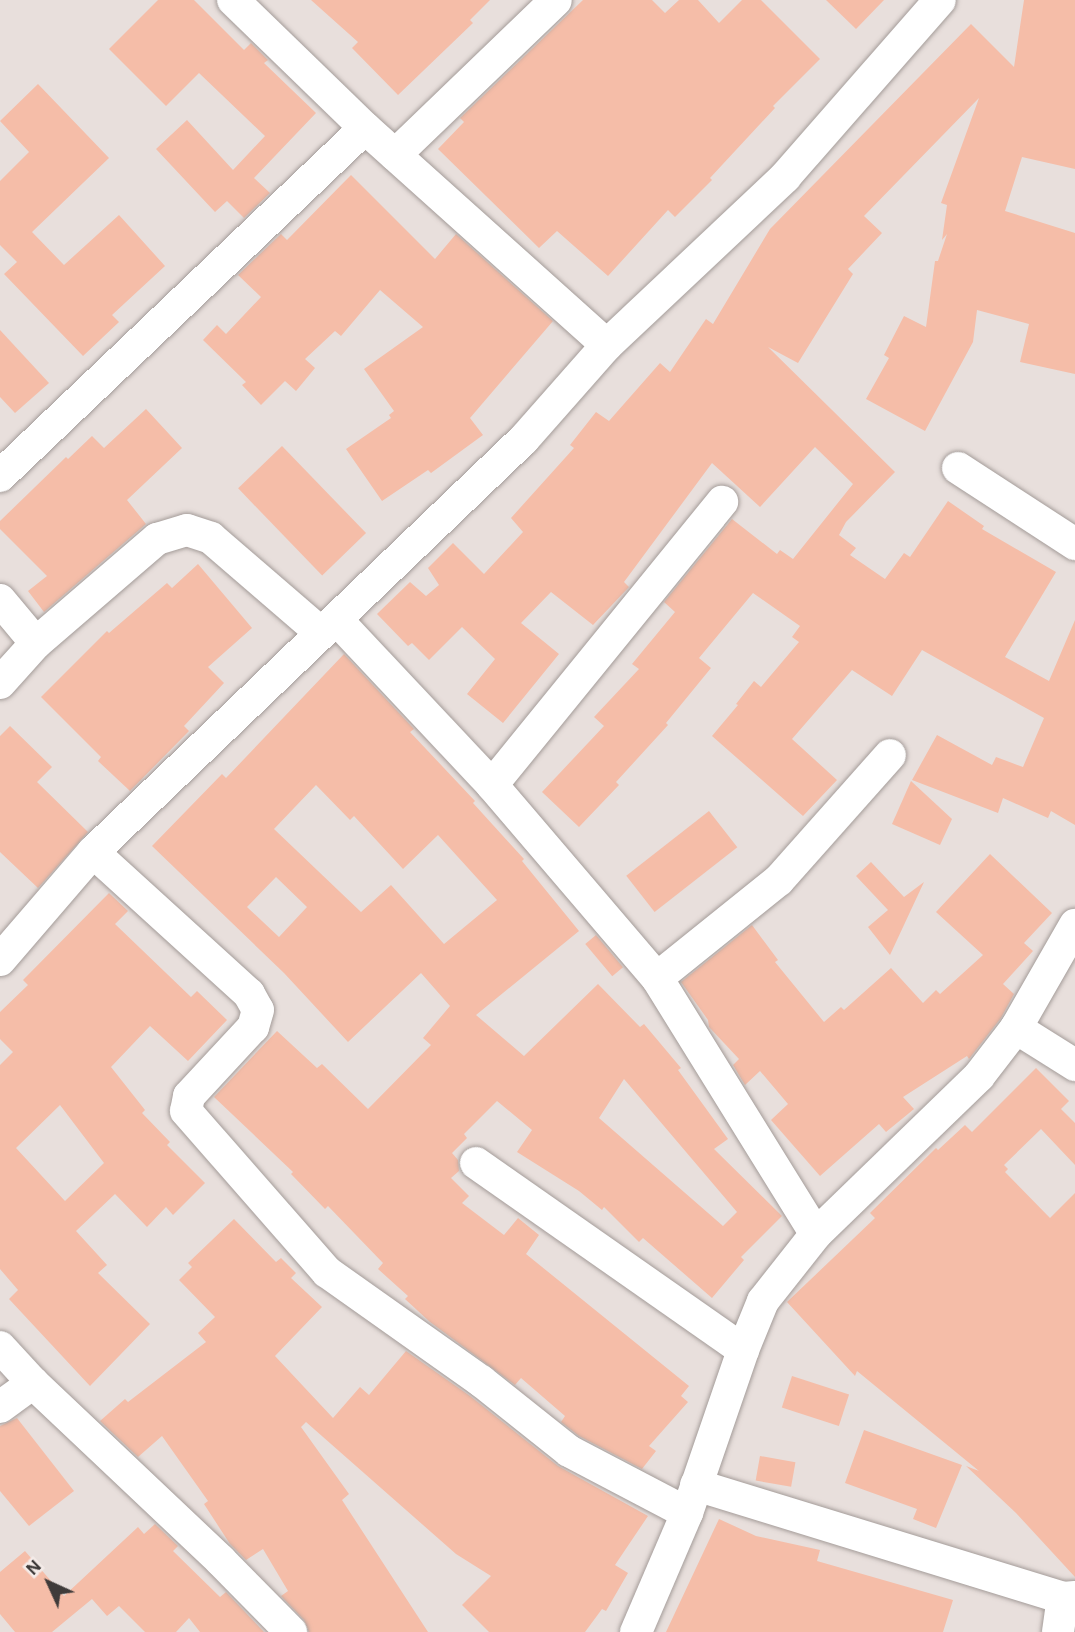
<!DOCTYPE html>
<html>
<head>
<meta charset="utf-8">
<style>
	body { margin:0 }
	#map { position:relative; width:1075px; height:1632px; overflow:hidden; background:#e8dfdc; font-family:"Alegreya Sans",sans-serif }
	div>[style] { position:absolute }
	.building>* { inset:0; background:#f5bda8; transform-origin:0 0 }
	.roads { filter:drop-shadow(0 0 2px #a49c99) drop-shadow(0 0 2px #a49c99) }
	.street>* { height:32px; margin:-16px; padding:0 16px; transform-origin:16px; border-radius:16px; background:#fff }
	span { translate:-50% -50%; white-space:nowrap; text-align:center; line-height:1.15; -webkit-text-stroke:5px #f5ece9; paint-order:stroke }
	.north { position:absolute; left:14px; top:1548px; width:70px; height:70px; -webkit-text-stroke:5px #f5ece9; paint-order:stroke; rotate:315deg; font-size:19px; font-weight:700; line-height:28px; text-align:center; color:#3f3b3a }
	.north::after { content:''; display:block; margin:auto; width:24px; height:32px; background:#3f3b3a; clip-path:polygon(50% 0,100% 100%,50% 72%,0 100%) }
</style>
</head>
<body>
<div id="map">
	<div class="building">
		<i style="clip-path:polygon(158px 0,194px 0,244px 50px,251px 43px,268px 60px,264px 63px,316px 113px,254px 178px,270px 193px,244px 218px,227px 201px,215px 212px,156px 149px,187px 120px,233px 170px,265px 136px,199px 73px,166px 106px,109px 49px)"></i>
		<i style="clip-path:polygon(311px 0,490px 0,470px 20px,473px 23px,398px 95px,352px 48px,358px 42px)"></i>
		<i style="clip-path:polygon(583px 0,652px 0,665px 13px,679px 0,698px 0,719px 23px,742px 0,761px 0,820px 59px,773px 106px,775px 108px,710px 178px,712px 180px,675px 217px,668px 210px,608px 276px,557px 231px,539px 248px,438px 149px,464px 122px,460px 118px)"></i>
		<i style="clip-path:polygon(826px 0,884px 0,856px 29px)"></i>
		<i style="clip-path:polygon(1024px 0,1075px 0,1075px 169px,1022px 157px,1005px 211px,1075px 233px,1075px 374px,1020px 362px,1029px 324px,977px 310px,973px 342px,925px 431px,866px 399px,889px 358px,884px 355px,904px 316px,926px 327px,935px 261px,938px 261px,947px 234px,942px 240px,947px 205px,941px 203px,979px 98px,864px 216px,882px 233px,848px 269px,853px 274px,798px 363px,768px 347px,895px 472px,846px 522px,839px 535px,856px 548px,850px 555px,885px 579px,904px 553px,910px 557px,948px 501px,984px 526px,982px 529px,1056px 572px,1005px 657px,1049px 681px,1075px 620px,1075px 825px,1051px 811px,1048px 818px,1003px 798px,998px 813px,912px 780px,937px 735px,992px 765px,996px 757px,1023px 767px,1044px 718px,922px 650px,892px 696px,852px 670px,792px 739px,837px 780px,803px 816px,712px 736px,738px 705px,736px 704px,754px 681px,761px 687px,799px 642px,792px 637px,800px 626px,753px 593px,699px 658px,711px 668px,666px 723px,668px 725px,616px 782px,619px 785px,579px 827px,542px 792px,604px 726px,594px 717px,639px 669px,632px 664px,675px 612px,664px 602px,732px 519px,777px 554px,780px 550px,793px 559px,853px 484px,815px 447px,760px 507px,712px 463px,624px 582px,629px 587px,593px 625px,551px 592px,521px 623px,559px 654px,503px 723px,467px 694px,495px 659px,462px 627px,429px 660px,412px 643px,408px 646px,377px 614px,410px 582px,426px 596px,439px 585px,428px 568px,453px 543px,484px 574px,523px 532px,511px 518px,574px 448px,570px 445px,596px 412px,609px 421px,660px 363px,670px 372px,706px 319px,713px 324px,770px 229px,971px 24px,1014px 67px)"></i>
		<i style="clip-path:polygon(38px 84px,109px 158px,32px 232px,64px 265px,119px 215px,165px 266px,112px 315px,119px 322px,83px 356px,4px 274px,17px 262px,0 245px,0 181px,29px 152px,0 121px)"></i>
		<i style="clip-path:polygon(351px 175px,435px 259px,456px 234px,553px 321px,470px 418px,483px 435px,431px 473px,428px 470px,382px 501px,346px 449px,391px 418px,389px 415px,394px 411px,364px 369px,423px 327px,380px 290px,341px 336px,335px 331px,305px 359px,315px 368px,296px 391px,285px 381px,261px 405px,242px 385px,246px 382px,203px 340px,217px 325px,226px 334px,261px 297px,238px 275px,281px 234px,287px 240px)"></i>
		<i style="clip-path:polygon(0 330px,49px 383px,15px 413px,0 397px)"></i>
		<i style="clip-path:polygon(146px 409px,182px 448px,127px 500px,146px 524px,44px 612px,28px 591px,47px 576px,0 529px,0 521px,66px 457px,68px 459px,92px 436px,104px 448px)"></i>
		<i style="left:282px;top:446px;width:121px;height:61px;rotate:46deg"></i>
		<i style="clip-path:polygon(198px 564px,252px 628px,208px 667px,224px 683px,184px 726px,189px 731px,130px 791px,98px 761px,101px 757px,41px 697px,107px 631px,109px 633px,167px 583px,172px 588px)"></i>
		<i style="clip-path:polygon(evenodd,344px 654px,414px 729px,410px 732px,475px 801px,473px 803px,524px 859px,522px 861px,579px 931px,476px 1015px,524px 1056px,598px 984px,640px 1027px,644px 1024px,681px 1068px,678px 1070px,728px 1139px,714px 1149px,782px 1216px,741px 1257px,744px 1260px,712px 1298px,643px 1238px,639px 1242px,604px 1207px,602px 1210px,579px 1191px,517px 1152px,532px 1130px,497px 1101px,464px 1134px,467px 1138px,452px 1153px,458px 1160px,459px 1171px,451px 1178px,469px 1196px,462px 1203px,504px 1235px,518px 1218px,539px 1235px,526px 1254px,689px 1386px,681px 1396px,688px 1402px,649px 1446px,656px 1451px,642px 1469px,579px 1436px,561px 1422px,565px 1416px,521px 1378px,515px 1385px,430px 1322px,405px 1299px,408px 1296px,378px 1269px,383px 1263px,328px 1206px,325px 1209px,291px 1174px,293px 1172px,214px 1097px,277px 1031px,317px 1068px,322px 1064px,368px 1109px,431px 1045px,423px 1038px,450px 1006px,421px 973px,348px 1042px,284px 973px,152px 846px,222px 774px,226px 778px,344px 654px,316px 785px,350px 820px,354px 816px,403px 869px,438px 835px,497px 900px,444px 944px,391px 885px,361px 912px,274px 829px,316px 785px,344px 654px,276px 877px,307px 907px,279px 937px,247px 907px,276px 877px,344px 654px,624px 1079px,737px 1212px,723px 1226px,599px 1118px,624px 1079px)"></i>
		<i style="clip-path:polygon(10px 726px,52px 767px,37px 782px,88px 832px,38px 888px,0 852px,0 736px)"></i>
		<i style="clip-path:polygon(911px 781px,952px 819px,940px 845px,892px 824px)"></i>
		<i style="left:709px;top:811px;width:46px;height:105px;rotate:52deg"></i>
		<i style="clip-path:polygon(990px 854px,1052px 913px,1024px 943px,1033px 951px,1003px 984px,1014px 994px,1001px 1018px,969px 1059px,967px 1056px,903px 1097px,914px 1109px,886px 1132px,879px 1124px,820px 1176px,771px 1120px,788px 1104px,760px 1071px,745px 1085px,733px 1065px,739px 1059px,709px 1027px,708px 1020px,681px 982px,752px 925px,778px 960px,775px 962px,824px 1022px,841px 1007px,844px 1010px,891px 968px,923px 1003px,936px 990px,940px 994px,983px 955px,936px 912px)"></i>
		<i style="clip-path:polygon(871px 862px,904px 897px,924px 882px,890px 955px,868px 927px,888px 910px,856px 876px)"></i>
		<i style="clip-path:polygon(evenodd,109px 893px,128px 911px,115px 924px,191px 997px,197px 991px,227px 1020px,188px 1061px,150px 1026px,111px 1067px,145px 1110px,142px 1113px,170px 1142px,167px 1145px,205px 1183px,173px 1215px,166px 1207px,147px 1227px,115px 1194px,76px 1231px,107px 1265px,98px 1273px,150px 1324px,90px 1386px,9px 1299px,18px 1290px,0 1269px,0 1065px,13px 1052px,0 1039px,0 1012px,28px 985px,23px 980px,109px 893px,60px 1105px,104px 1163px,65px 1201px,16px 1148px,60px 1105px)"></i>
		<i style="left:596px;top:935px;width:42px;height:14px;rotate:50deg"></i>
		<i style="clip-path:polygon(1036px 1068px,1069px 1101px,1061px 1109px,1075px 1123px,1075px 1165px,1041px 1129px,1004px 1165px,1008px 1169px,1005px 1172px,1050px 1218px,1075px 1193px,1075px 1577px,1016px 1513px,966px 1466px,979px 1471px,857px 1371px,855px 1376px,787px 1302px,875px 1218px,870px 1213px,936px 1148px,938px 1150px,965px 1125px,972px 1132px)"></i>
		<i style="clip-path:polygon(234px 1219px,276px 1262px,281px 1258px,296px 1273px,291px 1278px,322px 1307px,275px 1356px,333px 1418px,360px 1387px,369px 1395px,406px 1351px,470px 1396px,558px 1466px,648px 1516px,615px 1565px,628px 1573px,606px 1611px,602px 1609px,585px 1632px,489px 1632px,462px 1605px,491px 1576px,456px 1554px,306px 1422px,301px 1427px,349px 1494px,342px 1500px,428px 1632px,309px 1632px,304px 1620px,281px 1596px,288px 1591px,263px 1549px,246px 1560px,230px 1544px,204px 1504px,208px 1501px,162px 1436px,138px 1457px,100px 1421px,125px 1399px,128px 1402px,206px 1342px,198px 1333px,215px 1317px,179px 1280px,192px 1267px,188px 1263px)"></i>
		<i style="left:792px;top:1376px;width:60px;height:33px;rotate:18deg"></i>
		<i style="clip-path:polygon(17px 1418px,74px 1491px,29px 1526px,0 1491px,0 1426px)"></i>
		<i style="clip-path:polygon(864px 1430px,962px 1465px,936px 1528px,913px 1519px,917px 1509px,845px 1483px)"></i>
		<i style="left:760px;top:1456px;width:36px;height:25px;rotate:10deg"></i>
		<i style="clip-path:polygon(719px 1519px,756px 1536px,820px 1550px,817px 1561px,953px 1600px,943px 1632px,666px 1632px)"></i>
		<i style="clip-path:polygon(155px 1524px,178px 1546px,173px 1551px,220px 1597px,226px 1592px,264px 1632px,200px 1632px,189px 1618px,176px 1632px,145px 1632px,119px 1606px,107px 1616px,92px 1599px,52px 1632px,15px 1632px,0 1614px,0 1572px,25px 1551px,64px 1596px,138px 1527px,144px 1534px)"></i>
	</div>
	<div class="roads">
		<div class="street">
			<i style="left:233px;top:0;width:184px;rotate:44.1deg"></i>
			<i style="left:365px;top:128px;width:325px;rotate:41.9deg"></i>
			<i style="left:395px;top:155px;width:223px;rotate:-43.9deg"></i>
			<i style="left:958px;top:468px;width:140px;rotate:33deg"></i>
			<i style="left:0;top:476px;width:504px;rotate:-43.63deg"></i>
			<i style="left:0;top:600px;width:56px;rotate:50.1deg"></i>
			<i style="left:337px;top:620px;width:226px;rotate:46.8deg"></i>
			<i style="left:492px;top:785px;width:254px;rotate:49.5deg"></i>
			<i style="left:657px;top:978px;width:301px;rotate:58.2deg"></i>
			<i style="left:0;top:683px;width:54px;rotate:-48deg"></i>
			<i style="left:36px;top:643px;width:160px;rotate:-40.7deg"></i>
			<i style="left:157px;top:539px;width:31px;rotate:-17deg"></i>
			<i style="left:187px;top:530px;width:25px;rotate:18deg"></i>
			<i style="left:211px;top:538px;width:145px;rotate:40.8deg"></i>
			<i style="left:492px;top:785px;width:365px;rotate:-50.9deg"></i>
			<i style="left:93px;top:852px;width:211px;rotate:42.3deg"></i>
			<i style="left:249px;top:994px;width:18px;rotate:61deg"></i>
			<i style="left:258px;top:1010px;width:18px;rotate:106deg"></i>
			<i style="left:253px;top:1027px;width:94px;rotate:132.8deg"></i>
			<i style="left:189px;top:1096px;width:15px;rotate:101deg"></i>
			<i style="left:186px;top:1111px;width:214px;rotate:48.8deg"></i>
			<i style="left:327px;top:1272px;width:189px;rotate:35.3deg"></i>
			<i style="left:481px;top:1381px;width:112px;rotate:38.5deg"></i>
			<i style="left:569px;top:1451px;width:133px;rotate:27.7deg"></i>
			<i style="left:0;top:960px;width:143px;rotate:-49.3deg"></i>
			<i style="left:93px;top:852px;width:597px;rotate:-43.78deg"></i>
			<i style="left:524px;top:439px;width:125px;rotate:-48.6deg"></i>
			<i style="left:607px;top:345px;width:245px;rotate:-43.3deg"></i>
			<i style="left:785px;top:177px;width:235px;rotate:-48.8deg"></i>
			<i style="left:657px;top:978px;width:156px;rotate:-38.8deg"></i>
			<i style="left:779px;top:880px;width:167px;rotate:-48.4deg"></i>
			<i style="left:1016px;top:1028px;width:70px;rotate:32.1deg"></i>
			<i style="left:476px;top:1163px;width:326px;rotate:35deg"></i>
			<i style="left:0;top:1347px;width:49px;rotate:47.5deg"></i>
			<i style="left:33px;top:1383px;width:259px;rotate:43.4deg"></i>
			<i style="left:221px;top:1561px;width:100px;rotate:45.4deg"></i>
			<i style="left:0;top:1407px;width:41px;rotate:-36deg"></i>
			<i style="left:696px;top:1485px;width:384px;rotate:17.1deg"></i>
			<i style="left:1063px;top:1598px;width:12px;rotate:-5deg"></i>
			<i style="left:636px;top:1632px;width:129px;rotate:-66.8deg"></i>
			<i style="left:687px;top:1513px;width:172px;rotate:-71deg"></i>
			<i style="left:743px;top:1350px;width:53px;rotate:-67.8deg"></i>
			<i style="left:763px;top:1301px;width:85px;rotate:-51.7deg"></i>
			<i style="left:816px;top:1234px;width:227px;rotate:-44.1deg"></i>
			<i style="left:979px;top:1076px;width:61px;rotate:-52.4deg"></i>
			<i style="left:1016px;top:1028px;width:119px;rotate:-60.2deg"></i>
			<i style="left:1058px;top:1632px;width:34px;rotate:-82deg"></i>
		</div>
	</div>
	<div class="north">N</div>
</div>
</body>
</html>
